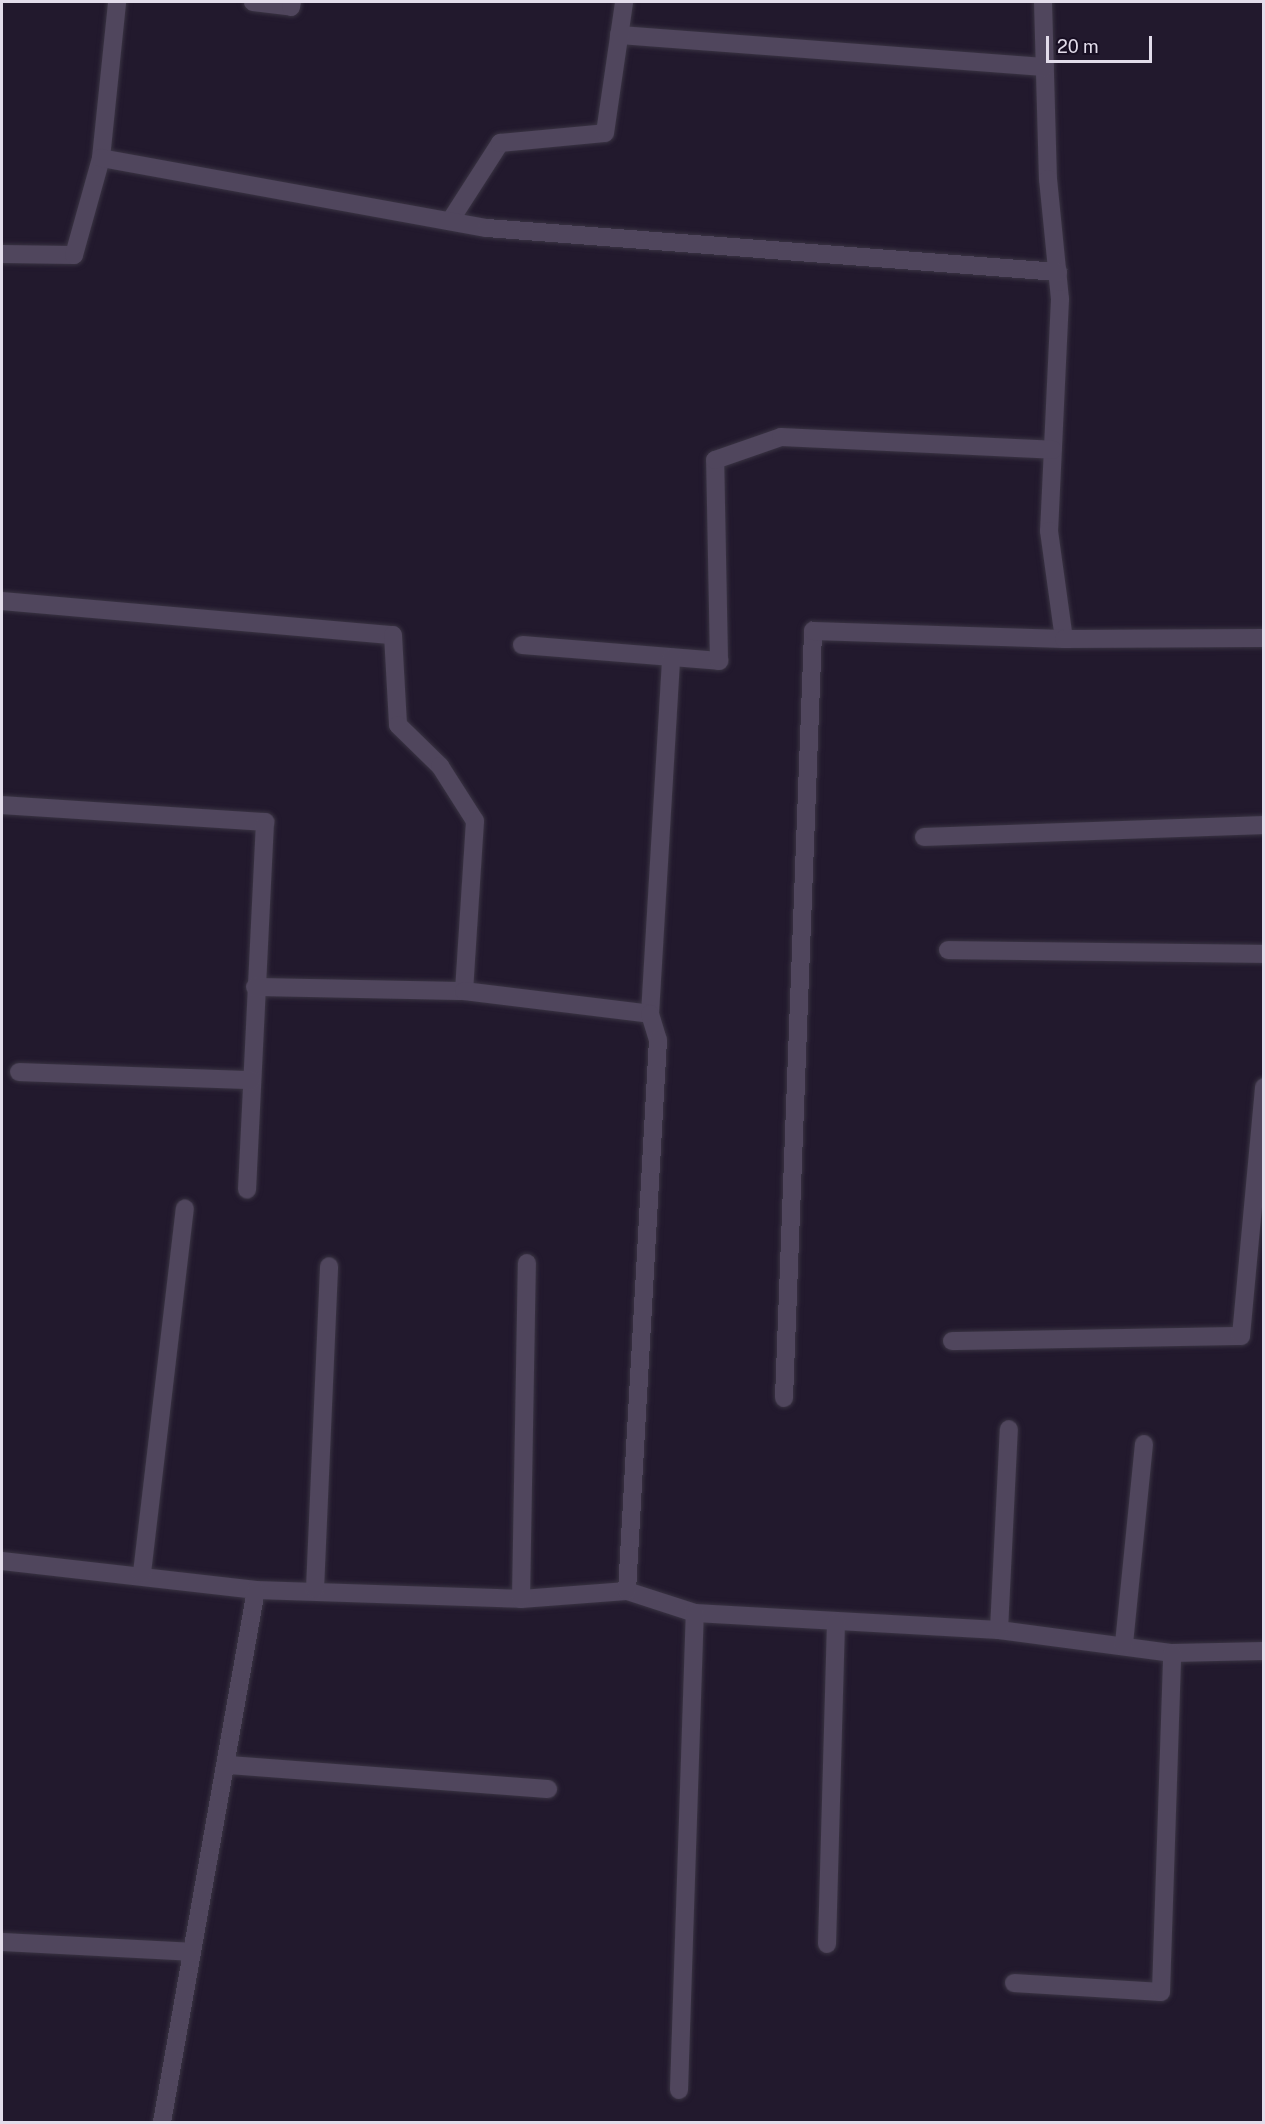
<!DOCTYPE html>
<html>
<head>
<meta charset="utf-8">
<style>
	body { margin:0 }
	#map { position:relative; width:1265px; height:2124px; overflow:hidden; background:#22192d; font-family:"Public Sans",sans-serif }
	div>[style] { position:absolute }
	.roads { filter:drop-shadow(0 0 2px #3a3443) drop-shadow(0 0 2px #3a3443) }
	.minor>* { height:18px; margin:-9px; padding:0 9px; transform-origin:9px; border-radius:9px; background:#50465d }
	.tertiary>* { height:18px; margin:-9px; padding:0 9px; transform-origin:9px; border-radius:9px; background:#50465d }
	span { translate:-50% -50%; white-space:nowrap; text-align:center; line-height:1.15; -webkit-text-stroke:4.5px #180f23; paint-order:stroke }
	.frame { position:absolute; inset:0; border:3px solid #e2dcea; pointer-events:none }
	.scale { position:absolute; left:1046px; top:36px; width:106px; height:27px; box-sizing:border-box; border:3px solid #e2dcea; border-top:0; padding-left:8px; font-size:18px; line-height:21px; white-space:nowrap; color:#e2dcea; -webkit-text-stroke:4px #180f23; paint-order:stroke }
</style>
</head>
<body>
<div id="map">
	<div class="roads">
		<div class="minor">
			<i style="left:253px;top:2px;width:38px;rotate:7deg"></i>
			<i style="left:291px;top:7px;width:5px;rotate:-79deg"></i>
			<i style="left:1043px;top:2px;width:177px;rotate:88.4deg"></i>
			<i style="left:1048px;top:179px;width:121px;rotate:84.3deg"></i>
			<i style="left:1060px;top:299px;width:232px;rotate:92.7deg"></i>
			<i style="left:1049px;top:531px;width:109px;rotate:82.1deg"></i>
			<i style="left:619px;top:35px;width:427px;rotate:4.3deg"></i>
			<i style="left:101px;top:158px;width:157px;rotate:-84.1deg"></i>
			<i style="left:450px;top:221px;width:93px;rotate:-57.3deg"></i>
			<i style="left:500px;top:143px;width:105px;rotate:-5.4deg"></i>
			<i style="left:605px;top:133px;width:132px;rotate:-81.7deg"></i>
			<i style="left:2px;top:254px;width:72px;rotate:0.8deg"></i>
			<i style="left:74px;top:255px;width:101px;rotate:-74.4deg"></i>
			<i style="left:101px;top:158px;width:392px;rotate:10.3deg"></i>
			<i style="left:487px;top:228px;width:573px;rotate:4.41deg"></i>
			<i style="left:522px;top:645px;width:198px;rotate:4.6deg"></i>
			<i style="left:719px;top:661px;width:201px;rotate:-91.1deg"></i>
			<i style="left:715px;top:460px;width:70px;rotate:-19.2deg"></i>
			<i style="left:781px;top:437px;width:272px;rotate:2.7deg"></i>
			<i style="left:2px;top:805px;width:264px;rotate:3.7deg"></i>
			<i style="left:265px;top:822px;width:368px;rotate:92.8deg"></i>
			<i style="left:924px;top:837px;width:340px;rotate:-2deg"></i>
			<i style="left:948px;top:950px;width:316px;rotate:0.7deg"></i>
			<i style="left:255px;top:987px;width:209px;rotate:1.1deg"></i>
			<i style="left:650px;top:1014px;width:357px;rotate:-86.6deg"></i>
			<i style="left:19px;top:1072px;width:233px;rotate:2deg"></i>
			<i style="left:952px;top:1341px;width:289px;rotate:-1deg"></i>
			<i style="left:1241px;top:1336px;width:250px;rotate:-84.7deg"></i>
			<i style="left:784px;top:1398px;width:768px;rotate:-87.83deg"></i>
			<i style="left:813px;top:631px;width:251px;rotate:1.8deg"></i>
			<i style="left:1064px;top:639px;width:200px;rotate:-0.3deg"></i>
			<i style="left:2px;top:1561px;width:256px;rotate:6.5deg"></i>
			<i style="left:256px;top:1590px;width:265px;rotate:1.9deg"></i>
			<i style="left:521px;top:1599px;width:106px;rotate:-4.3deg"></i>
			<i style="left:627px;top:1591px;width:71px;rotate:17.9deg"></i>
			<i style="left:695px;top:1613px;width:304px;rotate:3.2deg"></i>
			<i style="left:999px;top:1630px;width:175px;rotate:7.6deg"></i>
			<i style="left:1172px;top:1653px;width:92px;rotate:-1.2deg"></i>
			<i style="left:142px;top:1573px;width:367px;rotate:-83.3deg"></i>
			<i style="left:315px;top:1589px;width:323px;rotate:-87.5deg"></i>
			<i style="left:521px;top:1599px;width:336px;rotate:-89deg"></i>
			<i style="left:999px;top:1630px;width:201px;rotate:-87.2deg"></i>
			<i style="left:1124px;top:1644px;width:201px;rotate:-84.3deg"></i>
			<i style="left:228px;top:1765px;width:321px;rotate:4.3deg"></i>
			<i style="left:2px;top:1942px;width:189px;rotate:3deg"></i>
			<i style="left:827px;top:1944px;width:322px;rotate:-88.4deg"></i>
			<i style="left:1014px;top:1983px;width:147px;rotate:3.5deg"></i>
			<i style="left:1161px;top:1992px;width:339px;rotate:-88.1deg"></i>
			<i style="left:679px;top:2090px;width:477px;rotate:-88.1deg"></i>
			<i style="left:162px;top:2122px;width:540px;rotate:-79.98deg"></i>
		</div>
		<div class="tertiary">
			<i style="left:2px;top:601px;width:392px;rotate:5deg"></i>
			<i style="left:393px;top:635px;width:90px;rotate:86.8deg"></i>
			<i style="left:398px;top:725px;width:59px;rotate:44.3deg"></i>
			<i style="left:440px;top:766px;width:65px;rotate:57.5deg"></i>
			<i style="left:475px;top:821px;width:170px;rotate:93.7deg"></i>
			<i style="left:464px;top:991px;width:187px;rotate:7deg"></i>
			<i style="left:650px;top:1014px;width:27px;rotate:73deg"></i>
			<i style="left:658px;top:1040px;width:552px;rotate:93.22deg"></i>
		</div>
	</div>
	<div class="frame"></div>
	<div class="scale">20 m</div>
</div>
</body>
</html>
